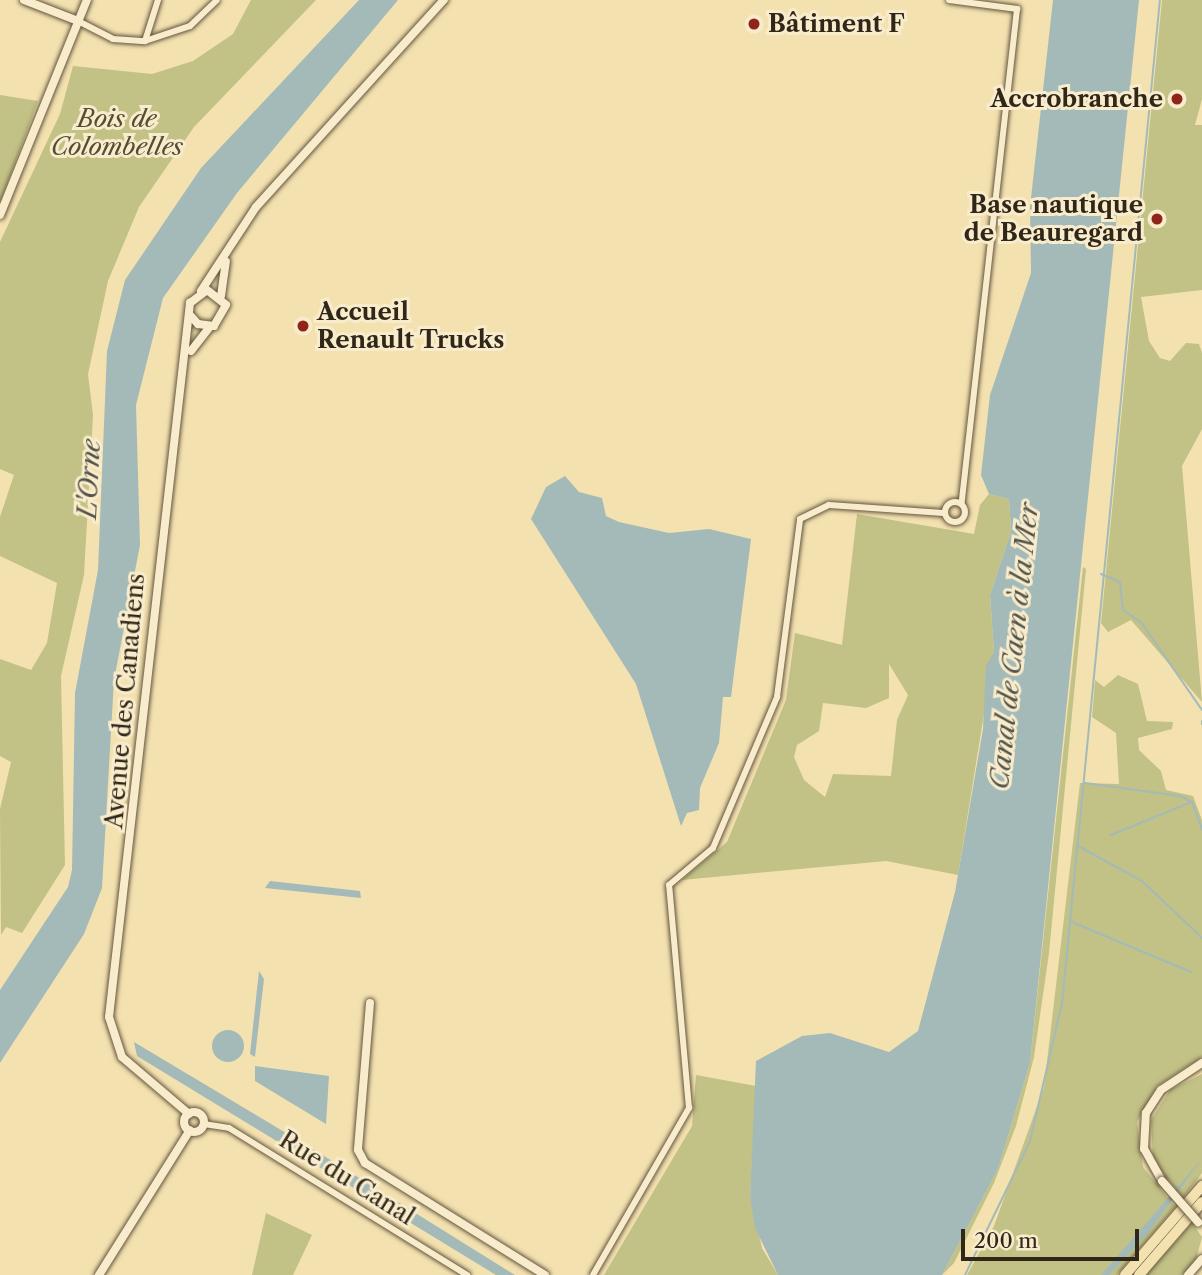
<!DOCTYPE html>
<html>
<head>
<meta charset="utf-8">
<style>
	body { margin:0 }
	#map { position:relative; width:1202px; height:1275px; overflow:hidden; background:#f4e1b0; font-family:"Libre Caslon Text",serif }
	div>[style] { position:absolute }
	.green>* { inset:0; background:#c2c186 }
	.water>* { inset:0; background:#a3bab8 }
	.round { border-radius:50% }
	.stream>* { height:2px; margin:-1px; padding:0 1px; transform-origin:1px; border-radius:1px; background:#a3bab8 }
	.roads { filter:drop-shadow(0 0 2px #62563f) drop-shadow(0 0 2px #62563f) }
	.minor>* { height:6px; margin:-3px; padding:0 3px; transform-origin:3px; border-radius:3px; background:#f8eccc }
	.minor>.ring { margin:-3px; padding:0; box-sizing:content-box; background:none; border:6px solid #f8eccc; border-radius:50% }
	.tertiary>* { height:8px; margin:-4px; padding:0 4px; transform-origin:4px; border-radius:4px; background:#f8eccc }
	.tertiary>.ring { margin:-4px; padding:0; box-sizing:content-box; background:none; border:8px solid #f8eccc; border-radius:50% }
	.trunk>* { height:10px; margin:-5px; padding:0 5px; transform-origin:5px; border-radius:5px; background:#f4e1b0 }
	.bridges { filter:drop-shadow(0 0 2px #62563f) drop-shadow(0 0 2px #62563f) }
	.tertiary-bridge>* { height:8px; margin:-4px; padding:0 4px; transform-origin:4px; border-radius:4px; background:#f8eccc }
	.dots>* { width:19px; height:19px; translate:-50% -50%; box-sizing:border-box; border:4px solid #f8eccc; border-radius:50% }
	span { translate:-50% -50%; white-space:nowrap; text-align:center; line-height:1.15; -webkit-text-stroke:6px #f8eccc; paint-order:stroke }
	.poi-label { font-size:24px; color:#312719; font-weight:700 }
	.left { translate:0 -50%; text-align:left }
	.right { translate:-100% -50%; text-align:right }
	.park-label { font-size:24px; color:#554e34; font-style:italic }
	.street-label { font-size:24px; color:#312719 }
	.water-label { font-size:26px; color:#535349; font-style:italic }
	.scale { position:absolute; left:961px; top:1229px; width:178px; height:32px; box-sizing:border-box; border:4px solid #312719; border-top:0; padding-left:9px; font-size:21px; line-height:24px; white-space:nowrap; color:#312719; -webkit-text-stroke:5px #f8eccc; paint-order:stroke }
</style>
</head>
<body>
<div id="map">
	<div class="green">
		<i style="clip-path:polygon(251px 0,316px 0,194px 127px,139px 207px,108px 281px,88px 374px,93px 415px,84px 575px,61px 676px,65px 865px,22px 933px,6px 927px,1px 935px,0 809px,11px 762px,0 756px,0 659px,31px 670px,47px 643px,57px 583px,0 556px,0 517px,14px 475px,0 469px,0 242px,60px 114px,73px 66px,152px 74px,193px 61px,233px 34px)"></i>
		<i style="clip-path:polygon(1162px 0,1202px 0,1202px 99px,1195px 125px,1202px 125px,1202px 290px,1141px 297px,1149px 341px,1160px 358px,1170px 361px,1186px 343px,1199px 344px,1202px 353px,1202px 429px,1182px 466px,1202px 702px,1131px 620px,1108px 632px,1101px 623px)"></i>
		<i style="clip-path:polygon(0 95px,38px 101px,0 203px)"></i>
		<i style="clip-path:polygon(evenodd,989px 494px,1009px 499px,1011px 532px,990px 595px,994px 652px,958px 875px,886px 861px,682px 880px,727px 842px,786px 700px,795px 633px,842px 645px,857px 514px,974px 534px,980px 505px,989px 494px,889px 664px,908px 695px,897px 720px,891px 776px,833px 774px,825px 797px,804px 780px,794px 757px,797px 745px,819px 731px,823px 703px,866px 708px,889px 698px,889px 664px)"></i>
		<i style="clip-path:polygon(1083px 567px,1086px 569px,1049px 953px,1034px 1057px,1016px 1126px,994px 1183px,954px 1263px,942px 1275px,998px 1169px,1030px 1063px)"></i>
		<i style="clip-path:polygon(1118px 675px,1138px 684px,1147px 721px,1173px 722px,1172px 729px,1138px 738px,1139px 750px,1161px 771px,1166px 790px,1193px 796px,1202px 820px,1202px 1057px,1157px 1086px,1137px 1122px,1143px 1167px,1175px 1207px,1117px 1275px,967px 1275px,994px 1226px,1044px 1087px,1080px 783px,1119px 784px,1116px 733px,1092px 717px,1095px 680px,1104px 687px)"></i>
		<i style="clip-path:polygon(1202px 1074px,1202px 1173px,1183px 1198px,1153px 1160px,1151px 1120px,1170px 1090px)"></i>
		<i style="clip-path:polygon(696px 1075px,756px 1086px,750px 1196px,762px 1248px,778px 1275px,604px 1275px,692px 1126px)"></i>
		<i style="clip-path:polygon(266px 1213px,312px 1235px,293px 1275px,252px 1275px)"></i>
		<i style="clip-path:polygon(1192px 1223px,1202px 1237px,1196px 1260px,1182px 1275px,1146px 1275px)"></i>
	</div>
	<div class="water">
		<i style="clip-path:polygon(359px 0,398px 0,237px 193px,163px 298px,136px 405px,140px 545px,114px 680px,102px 888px,84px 934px,0 1063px,0 990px,68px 887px,72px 870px,75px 693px,98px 570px,107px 351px,125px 280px,201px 168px)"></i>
		<i style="clip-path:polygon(1053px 0,1139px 0,1030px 1063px,998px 1169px,942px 1275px,778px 1275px,755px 1228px,750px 1196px,756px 1061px,802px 1036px,830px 1033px,889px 1052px,918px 1031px,955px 892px,983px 729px,986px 666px,994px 652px,990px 595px,1011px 532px,1009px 499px,989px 494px,981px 475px,990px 395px,1031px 273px,1030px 207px)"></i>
		<i style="clip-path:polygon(565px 476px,579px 492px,602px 498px,606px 516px,619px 522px,669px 533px,709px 529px,751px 539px,731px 697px,723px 697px,719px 743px,700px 788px,699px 810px,687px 813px,681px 826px,636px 684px,531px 519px,546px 487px)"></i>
		<i style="clip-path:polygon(270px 881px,360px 891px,361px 898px,265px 888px)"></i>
		<i style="clip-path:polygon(259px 971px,264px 979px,255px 1057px,250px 1054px)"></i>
		<i class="round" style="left:212px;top:1030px;width:32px;height:32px"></i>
		<i style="clip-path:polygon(134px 1042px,316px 1151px,515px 1275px,496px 1275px,137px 1056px)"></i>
		<i style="clip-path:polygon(255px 1066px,329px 1076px,326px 1124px,255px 1081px)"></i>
		<i style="clip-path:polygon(1202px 1159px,1148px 1233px,1109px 1275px,1101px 1275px)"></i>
	</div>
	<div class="stream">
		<i style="left:1101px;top:574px;width:21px;rotate:23deg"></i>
		<i style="left:1120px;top:582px;width:28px;rotate:84deg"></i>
		<i style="left:1123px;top:610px;width:22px;rotate:34deg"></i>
		<i style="left:1141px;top:622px;width:107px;rotate:55.3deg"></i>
		<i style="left:1202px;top:721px;width:3px;rotate:90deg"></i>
		<i style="left:1085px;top:783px;width:96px;rotate:7.8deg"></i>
		<i style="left:1180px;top:796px;width:13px;rotate:27deg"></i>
		<i style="left:1192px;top:802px;width:30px;rotate:70deg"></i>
		<i style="left:1111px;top:835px;width:87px;rotate:-22.4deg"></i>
		<i style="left:1078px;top:846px;width:73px;rotate:28.7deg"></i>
		<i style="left:1142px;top:881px;width:83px;rotate:43.5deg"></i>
		<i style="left:1072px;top:922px;width:129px;rotate:22.8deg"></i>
		<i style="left:965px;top:1275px;width:149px;rotate:-64.1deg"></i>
		<i style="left:1030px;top:1141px;width:141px;rotate:-76.9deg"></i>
		<i style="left:1062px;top:1004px;width:1009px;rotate:-84.43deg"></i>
	</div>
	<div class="roads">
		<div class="minor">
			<i style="left:949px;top:0;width:69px;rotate:7.5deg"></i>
			<i style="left:1017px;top:9px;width:497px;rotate:96.4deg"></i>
			<i style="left:78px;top:21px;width:39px;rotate:27deg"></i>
			<i style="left:113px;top:39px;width:32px;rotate:4deg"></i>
			<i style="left:145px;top:41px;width:47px;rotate:-18.4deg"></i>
			<i style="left:190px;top:26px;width:37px;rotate:-44deg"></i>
			<i style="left:145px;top:41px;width:43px;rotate:-72.4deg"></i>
			<i class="ring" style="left:945px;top:502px;width:14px;height:14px"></i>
			<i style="left:204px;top:1124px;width:25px;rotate:9deg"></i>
			<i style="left:229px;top:1128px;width:280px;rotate:31.7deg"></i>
			<i style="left:593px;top:1275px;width:193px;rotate:-60.1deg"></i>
			<i style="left:689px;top:1108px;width:224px;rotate:-95.1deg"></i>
			<i style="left:669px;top:885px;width:57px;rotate:-40.1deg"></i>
			<i style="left:713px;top:848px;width:164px;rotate:-67deg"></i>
			<i style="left:777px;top:697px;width:179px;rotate:-82.6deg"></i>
			<i style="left:800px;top:519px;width:32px;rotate:-26deg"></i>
			<i style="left:829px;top:505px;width:115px;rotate:4deg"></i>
		</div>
		<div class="tertiary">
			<i style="left:24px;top:0;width:58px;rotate:21.3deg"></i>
			<i style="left:0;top:215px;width:232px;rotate:-68deg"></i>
			<i style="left:201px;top:291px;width:100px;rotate:-56.8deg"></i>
			<i style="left:256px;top:207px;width:280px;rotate:-47.8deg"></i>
			<i style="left:221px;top:296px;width:35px;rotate:-82deg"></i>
			<i style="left:191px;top:351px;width:31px;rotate:-52deg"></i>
			<i style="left:370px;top:1003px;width:147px;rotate:94.7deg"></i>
			<i style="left:358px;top:1150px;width:15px;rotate:62deg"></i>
			<i style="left:365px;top:1163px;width:212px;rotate:31.9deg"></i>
			<i class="ring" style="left:184px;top:1112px;width:12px;height:12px"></i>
			<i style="left:189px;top:1114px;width:88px;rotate:-139.6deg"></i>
			<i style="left:122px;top:1057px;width:42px;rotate:-108deg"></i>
			<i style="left:109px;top:1017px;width:719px;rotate:-83.53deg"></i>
			<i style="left:190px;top:303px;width:21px;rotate:-37deg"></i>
			<i style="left:207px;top:290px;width:24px;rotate:38deg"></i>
			<i style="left:226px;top:305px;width:24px;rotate:120deg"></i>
			<i style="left:214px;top:326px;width:16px;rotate:-173deg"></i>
			<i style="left:198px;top:324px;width:12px;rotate:-132deg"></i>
			<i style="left:1162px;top:1181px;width:37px;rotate:-119deg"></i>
			<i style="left:1144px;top:1149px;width:36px;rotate:-87deg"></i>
			<i style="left:1146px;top:1113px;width:27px;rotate:-57deg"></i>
			<i style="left:1161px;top:1090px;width:49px;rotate:-33.4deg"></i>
			<i style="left:99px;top:1275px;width:171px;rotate:-57.9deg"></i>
			<i style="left:1188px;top:1275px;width:21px;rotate:-49deg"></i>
		</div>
		<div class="trunk">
			<i style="left:1125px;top:1275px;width:118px;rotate:-49.1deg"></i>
			<i style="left:1139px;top:1275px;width:96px;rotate:-49.2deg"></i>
		</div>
	</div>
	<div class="bridges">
		<div class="tertiary-bridge">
			<i style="left:1162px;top:1181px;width:55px;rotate:48.7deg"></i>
		</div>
	</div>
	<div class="dots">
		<i style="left:754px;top:24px;background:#8f2418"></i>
		<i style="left:1177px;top:99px;background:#8f2418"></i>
		<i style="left:1157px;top:219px;background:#8f2418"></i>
		<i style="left:303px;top:326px;background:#8f2418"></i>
	</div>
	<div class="poi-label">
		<span class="left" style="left:768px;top:24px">Bâtiment F</span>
		<span class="right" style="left:1163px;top:99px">Accrobranche</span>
		<span class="right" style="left:1143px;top:219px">Base nautique<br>de Beauregard</span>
		<span class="left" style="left:317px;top:326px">Accueil<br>Renault Trucks</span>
	</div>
	<div class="park-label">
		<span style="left:117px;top:133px">Bois de<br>Colombelles</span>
	</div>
	<div class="street-label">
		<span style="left:125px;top:701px;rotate:-85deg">Avenue des Canadiens</span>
		<span style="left:347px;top:1178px;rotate:32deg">Rue du Canal</span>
	</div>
	<div class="water-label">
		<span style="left:90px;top:479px;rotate:-87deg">L'Orne</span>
		<span style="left:1015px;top:646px;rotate:-84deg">Canal de Caen à la Mer</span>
	</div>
	<div class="scale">200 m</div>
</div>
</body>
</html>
